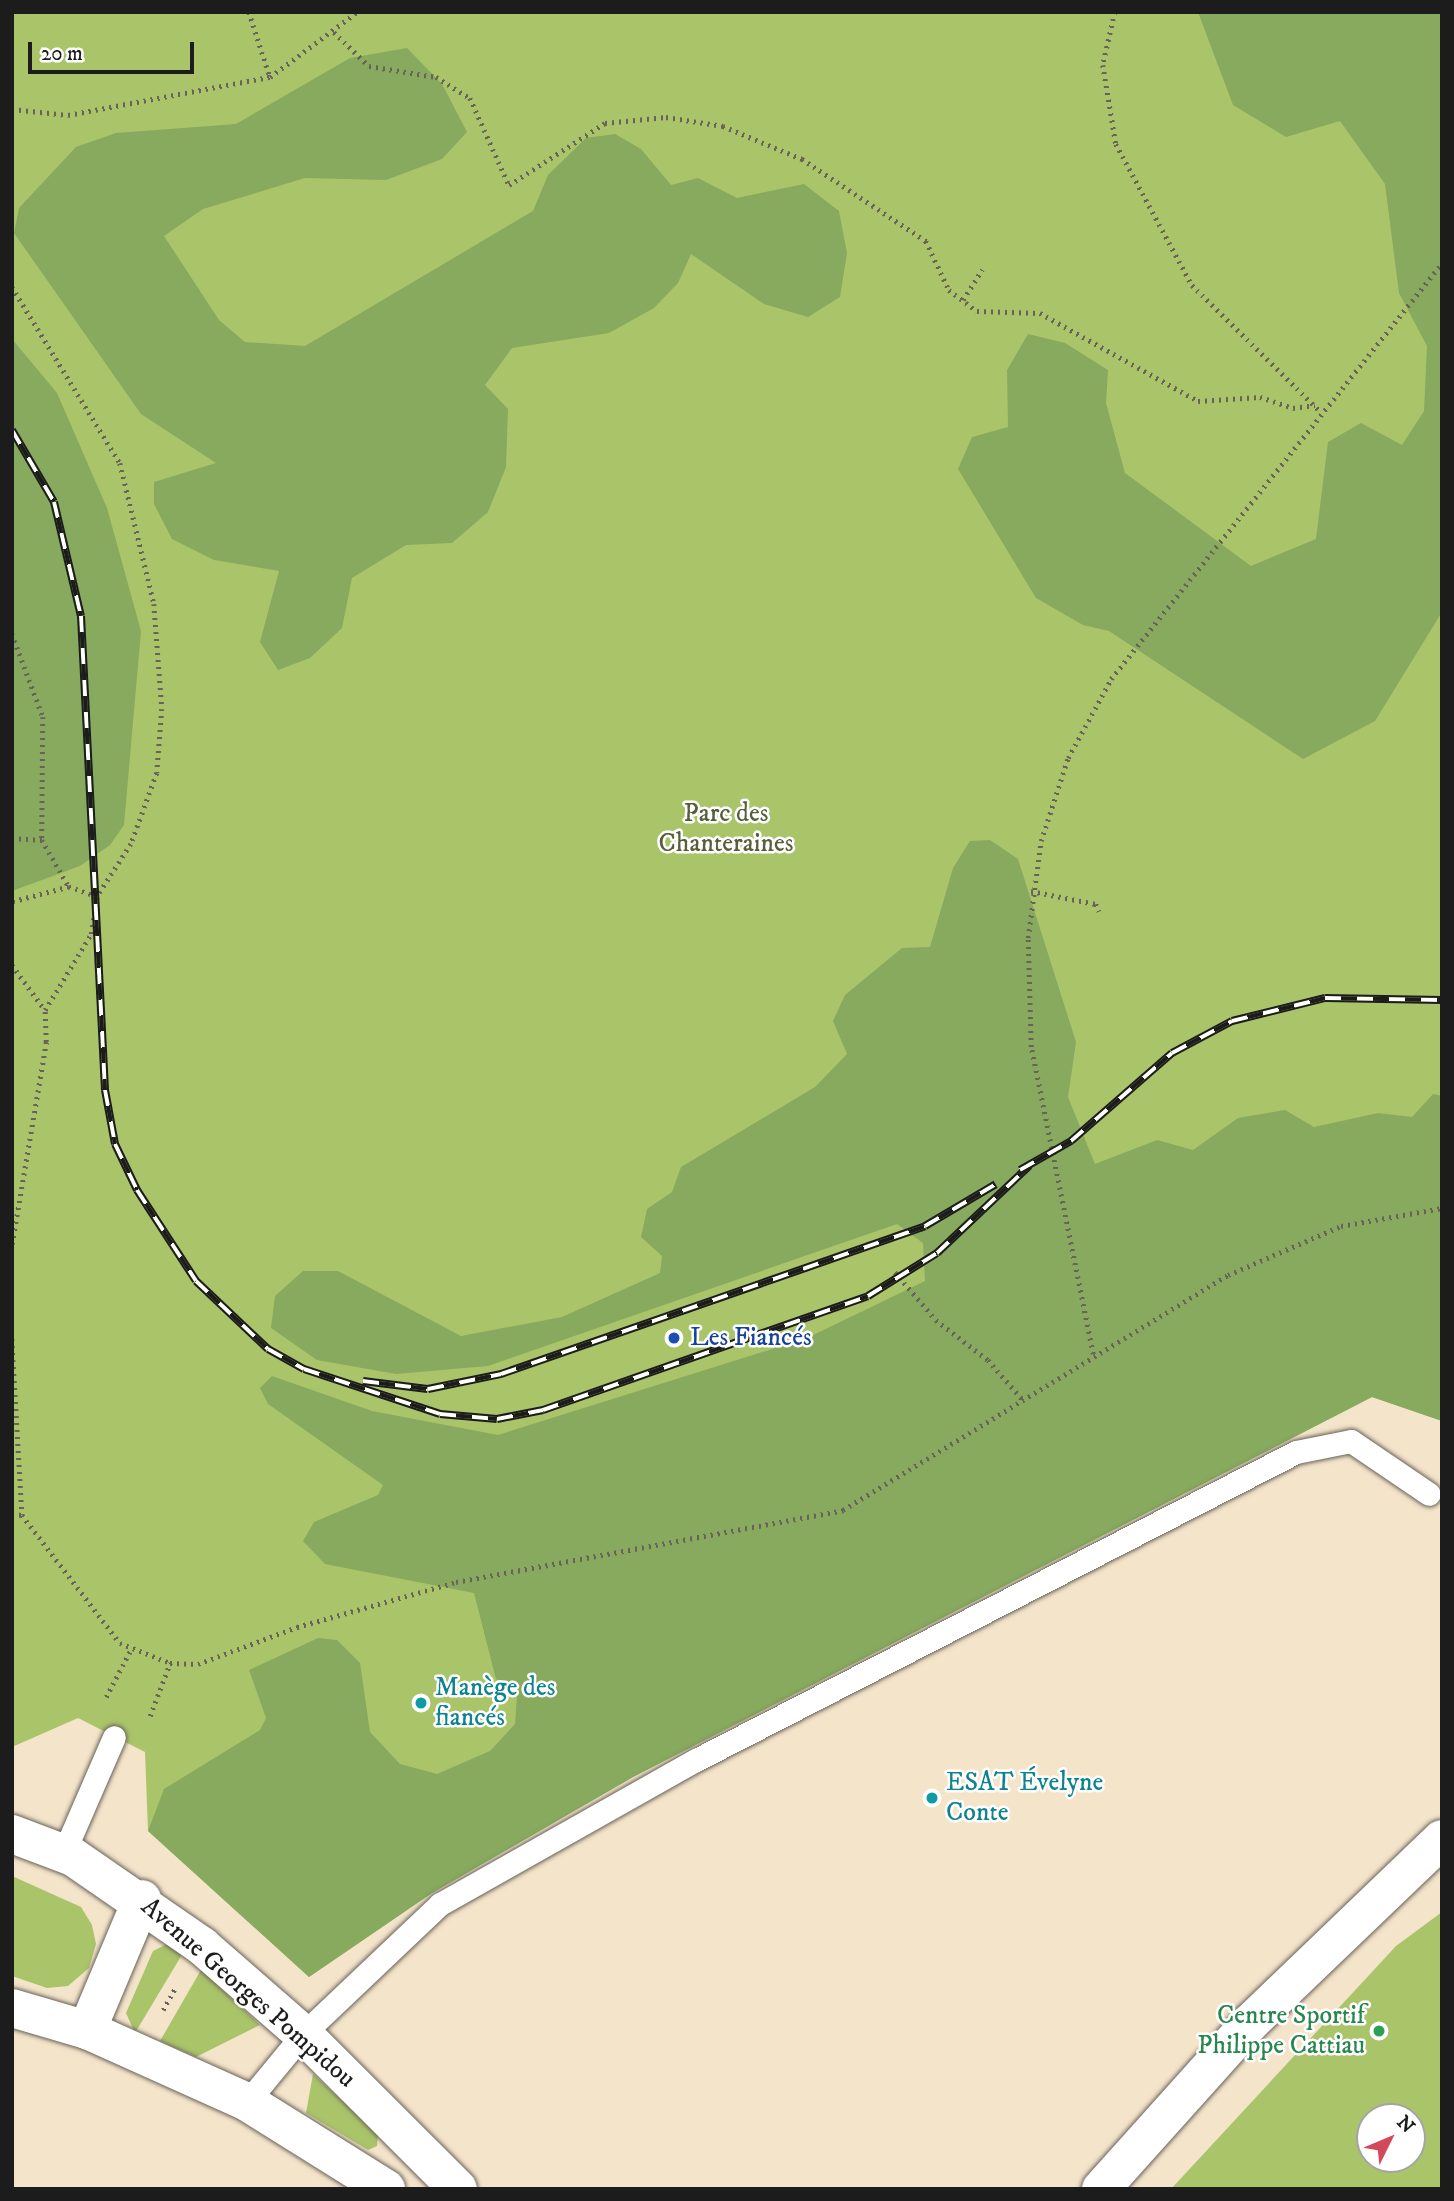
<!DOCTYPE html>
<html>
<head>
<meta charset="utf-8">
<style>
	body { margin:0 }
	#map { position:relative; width:1454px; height:2201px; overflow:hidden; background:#f4e4ca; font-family:"IM FELL DW Pica",serif }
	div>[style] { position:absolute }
	.green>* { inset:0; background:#aac46a }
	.forest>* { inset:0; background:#87aa5e }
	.path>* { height:4.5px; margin-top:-2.25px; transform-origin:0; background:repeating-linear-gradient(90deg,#686259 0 2px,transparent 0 7px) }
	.roads { filter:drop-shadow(0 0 2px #686259) drop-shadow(0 0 2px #686259) }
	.service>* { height:23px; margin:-11.5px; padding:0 11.5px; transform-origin:11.5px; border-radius:11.5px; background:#fff }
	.minor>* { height:38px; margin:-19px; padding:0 19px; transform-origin:19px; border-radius:19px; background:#fff }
	.rail>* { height:8px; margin-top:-4px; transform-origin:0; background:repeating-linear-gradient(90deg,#fff 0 16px,#1c1c1c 0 32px); box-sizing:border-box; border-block:2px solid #1c1c1c }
	.dots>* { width:19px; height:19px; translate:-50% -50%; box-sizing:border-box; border:4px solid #fff; border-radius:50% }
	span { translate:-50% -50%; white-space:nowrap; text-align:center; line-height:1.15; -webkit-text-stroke:5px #fff; paint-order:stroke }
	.park-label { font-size:26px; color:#555f3b }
	.transit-label { font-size:26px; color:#164399 }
	.left { translate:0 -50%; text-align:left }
	.culture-label { font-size:26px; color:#0d838f }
	.street-label { font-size:26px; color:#1c1c1c }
	.leisure-label { font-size:26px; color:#27864d }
	.right { translate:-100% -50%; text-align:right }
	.frame { position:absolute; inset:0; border:14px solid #1c1c1c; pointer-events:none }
	.north { position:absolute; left:1356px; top:2103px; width:70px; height:70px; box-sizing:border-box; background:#fff; border:2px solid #a4a4a4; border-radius:50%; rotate:47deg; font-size:19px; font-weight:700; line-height:28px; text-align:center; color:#1c1c1c }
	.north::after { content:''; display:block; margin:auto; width:24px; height:32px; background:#d1495b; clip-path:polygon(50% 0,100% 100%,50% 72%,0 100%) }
	.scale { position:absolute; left:28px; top:42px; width:166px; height:32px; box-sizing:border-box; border:4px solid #1c1c1c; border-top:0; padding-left:9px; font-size:21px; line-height:24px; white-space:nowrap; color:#1c1c1c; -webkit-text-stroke:5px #fff; paint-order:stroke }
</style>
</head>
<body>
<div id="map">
	<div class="green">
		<i style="clip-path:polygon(12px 12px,1442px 12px,1442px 1421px,1372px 1397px,633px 1777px,432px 1893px,309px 1977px,148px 1831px,145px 1752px,78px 1718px,12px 1747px)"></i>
		<i style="clip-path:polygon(12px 1876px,81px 1907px,92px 1925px,96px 1944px,89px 1968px,68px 1986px,47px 1988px,12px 1976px)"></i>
		<i style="clip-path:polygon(evenodd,1442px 1912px,1442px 2189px,1171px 2189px,1396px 1946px,1442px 1912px,1370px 2117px,1412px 2117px,1412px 2159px,1370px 2159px,1370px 2117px)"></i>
		<i style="clip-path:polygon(167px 1944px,183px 1953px,135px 2033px,126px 2013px,153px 1951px)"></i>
		<i style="clip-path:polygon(201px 1970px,260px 2025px,196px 2057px,160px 2041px)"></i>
		<i style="clip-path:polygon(313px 2074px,378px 2134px,377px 2146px,368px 2150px,306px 2113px)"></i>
	</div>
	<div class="forest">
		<i style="clip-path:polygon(1198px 12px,1442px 12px,1442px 612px,1375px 721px,1303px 759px,1109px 631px,1083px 625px,1036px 598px,958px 469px,972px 437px,1008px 427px,1007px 370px,1028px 334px,1065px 343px,1108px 370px,1106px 403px,1125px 473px,1251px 566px,1316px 539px,1328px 442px,1361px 423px,1402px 445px,1424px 411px,1427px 346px,1399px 293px,1385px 184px,1340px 121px,1286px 137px,1233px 105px)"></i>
		<i style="clip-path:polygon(407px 48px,442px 84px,467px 132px,442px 159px,386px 180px,305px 178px,203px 209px,164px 236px,219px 320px,245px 342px,305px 346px,533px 211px,548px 175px,586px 138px,615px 134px,641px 149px,671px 185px,698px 178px,737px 198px,804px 184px,839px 211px,847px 253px,840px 297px,808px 317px,764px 304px,691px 254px,678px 283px,654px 308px,609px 333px,512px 348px,485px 385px,508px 409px,506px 467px,488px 512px,452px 543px,406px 545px,352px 578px,342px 628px,310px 658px,278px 670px,260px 642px,279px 571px,214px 560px,172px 539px,154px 504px,154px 482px,216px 463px,141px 414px,14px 233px,19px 208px,76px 147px,116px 133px,236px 124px,350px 58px)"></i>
		<i style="clip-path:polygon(12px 339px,57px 393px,107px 508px,141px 631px,124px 825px,110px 845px,80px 866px,12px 891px)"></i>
		<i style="clip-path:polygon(990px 840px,1018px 859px,1076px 1042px,1068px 1097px,1095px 1164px,1157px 1140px,1193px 1150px,1238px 1118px,1285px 1110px,1314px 1127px,1378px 1113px,1412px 1117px,1433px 1094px,1442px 1096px,1442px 1421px,1372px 1397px,633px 1777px,432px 1893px,309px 1977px,148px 1831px,164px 1789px,260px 1730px,266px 1718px,249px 1670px,318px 1638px,337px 1640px,360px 1663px,370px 1732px,400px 1764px,437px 1774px,490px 1751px,515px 1724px,517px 1696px,496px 1679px,474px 1593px,325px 1564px,303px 1541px,314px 1522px,378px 1495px,383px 1485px,268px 1404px,260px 1388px,272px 1376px,372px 1411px,498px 1435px,807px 1338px,925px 1281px,923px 1243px,897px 1224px,488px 1366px,396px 1374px,317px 1360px,271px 1328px,275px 1296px,303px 1271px,338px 1271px,461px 1336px,562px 1317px,660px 1273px,662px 1256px,641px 1237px,647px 1209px,672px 1192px,681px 1167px,815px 1087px,847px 1054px,833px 1021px,845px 995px,902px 948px,930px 947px,953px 868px,970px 841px)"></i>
	</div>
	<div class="path">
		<i style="left:249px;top:12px;width:68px;rotate:72.1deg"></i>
		<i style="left:1115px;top:12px;width:54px;rotate:102.8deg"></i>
		<i style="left:1103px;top:65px;width:80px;rotate:80.7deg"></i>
		<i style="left:1116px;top:144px;width:160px;rotate:61.7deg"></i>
		<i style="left:1192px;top:285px;width:181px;rotate:44.6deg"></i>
		<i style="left:334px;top:32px;width:49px;rotate:44.2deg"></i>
		<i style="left:369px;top:66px;width:68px;rotate:9.3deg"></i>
		<i style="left:436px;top:77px;width:40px;rotate:32deg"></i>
		<i style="left:470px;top:98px;width:95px;rotate:65.9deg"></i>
		<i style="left:509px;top:185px;width:114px;rotate:-32.9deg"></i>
		<i style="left:605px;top:123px;width:61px;rotate:-5.6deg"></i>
		<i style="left:666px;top:117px;width:58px;rotate:9deg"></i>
		<i style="left:723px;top:126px;width:86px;rotate:22.7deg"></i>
		<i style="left:802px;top:159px;width:149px;rotate:33.5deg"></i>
		<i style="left:926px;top:241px;width:54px;rotate:64.9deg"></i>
		<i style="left:949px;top:290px;width:35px;rotate:37deg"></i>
		<i style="left:977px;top:311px;width:63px;rotate:1.8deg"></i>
		<i style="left:1040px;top:313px;width:181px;rotate:29.1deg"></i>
		<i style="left:1198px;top:401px;width:62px;rotate:-3.7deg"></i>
		<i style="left:1260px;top:397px;width:35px;rotate:18deg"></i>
		<i style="left:1293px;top:408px;width:22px;rotate:-8deg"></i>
		<i style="left:12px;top:109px;width:56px;rotate:6.1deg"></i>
		<i style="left:68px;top:115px;width:206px;rotate:-10.7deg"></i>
		<i style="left:270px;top:77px;width:109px;rotate:-36.8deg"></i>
		<i style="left:12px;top:287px;width:206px;rotate:58.5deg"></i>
		<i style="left:120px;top:463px;width:145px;rotate:76.4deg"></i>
		<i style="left:154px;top:604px;width:105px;rotate:85.6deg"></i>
		<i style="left:162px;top:709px;width:64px;rotate:94.5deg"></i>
		<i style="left:157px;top:773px;width:76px;rotate:110.1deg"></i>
		<i style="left:131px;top:844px;width:63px;rotate:122.7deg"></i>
		<i style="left:97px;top:897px;width:30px;rotate:-160deg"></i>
		<i style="left:69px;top:887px;width:59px;rotate:165.3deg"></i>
		<i style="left:963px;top:300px;width:36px;rotate:-58deg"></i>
		<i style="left:12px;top:634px;width:89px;rotate:69.5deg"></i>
		<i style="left:43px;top:717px;width:123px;rotate:90.5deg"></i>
		<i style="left:42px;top:840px;width:54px;rotate:60.1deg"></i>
		<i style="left:12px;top:838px;width:30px;rotate:4deg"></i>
		<i style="left:1031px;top:891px;width:66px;rotate:11.3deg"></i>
		<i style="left:1096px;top:904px;width:8px;rotate:67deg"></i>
		<i style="left:12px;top:965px;width:56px;rotate:53.7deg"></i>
		<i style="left:12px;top:1244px;width:205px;rotate:-80.4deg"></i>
		<i style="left:46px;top:1042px;width:32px;rotate:-92deg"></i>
		<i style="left:45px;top:1010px;width:89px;rotate:-58.8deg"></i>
		<i style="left:91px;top:934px;width:37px;rotate:-81deg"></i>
		<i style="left:895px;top:1272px;width:63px;rotate:49.5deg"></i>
		<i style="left:936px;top:1320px;width:66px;rotate:37.6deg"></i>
		<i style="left:988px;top:1360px;width:53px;rotate:48.8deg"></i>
		<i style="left:12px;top:1339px;width:176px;rotate:86.7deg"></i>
		<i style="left:1093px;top:1354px;width:313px;rotate:-101.4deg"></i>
		<i style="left:1031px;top:1047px;width:109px;rotate:-91.6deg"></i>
		<i style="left:1028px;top:938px;width:98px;rotate:-82.4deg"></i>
		<i style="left:1041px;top:841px;width:87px;rotate:-72deg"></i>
		<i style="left:1068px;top:758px;width:90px;rotate:-61.4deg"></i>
		<i style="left:1111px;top:679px;width:532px;rotate:-51.49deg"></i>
		<i style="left:12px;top:1514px;width:10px;rotate:6deg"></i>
		<i style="left:22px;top:1515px;width:161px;rotate:52.6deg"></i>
		<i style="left:120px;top:1643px;width:54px;rotate:21.8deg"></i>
		<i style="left:170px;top:1663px;width:28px;rotate:2deg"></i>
		<i style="left:198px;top:1664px;width:106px;rotate:-20.5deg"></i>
		<i style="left:297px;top:1627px;width:165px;rotate:-15.8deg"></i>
		<i style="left:456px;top:1582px;width:394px;rotate:-10.5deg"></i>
		<i style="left:843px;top:1510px;width:451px;rotate:-31.4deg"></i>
		<i style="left:1228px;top:1275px;width:123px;rotate:-23.4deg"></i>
		<i style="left:1341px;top:1226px;width:103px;rotate:-10.1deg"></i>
		<i style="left:106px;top:1697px;width:52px;rotate:-62.4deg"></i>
		<i style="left:150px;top:1716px;width:57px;rotate:-69.3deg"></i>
		<i style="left:163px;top:2010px;width:26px;rotate:-61deg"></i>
	</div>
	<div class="roads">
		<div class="service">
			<i style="left:64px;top:1852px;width:125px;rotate:-66.5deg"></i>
			<i style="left:247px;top:2102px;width:88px;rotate:-50.5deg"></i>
			<i style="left:303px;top:2034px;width:189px;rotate:-43.5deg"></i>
			<i style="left:440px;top:1904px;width:294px;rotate:-29.4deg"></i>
			<i style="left:696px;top:1760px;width:674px;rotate:-27.17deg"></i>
			<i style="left:1296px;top:1452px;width:56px;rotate:-11.3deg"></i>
			<i style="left:1351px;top:1441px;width:94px;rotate:34.2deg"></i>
		</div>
		<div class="minor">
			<i style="left:12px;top:1834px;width:65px;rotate:20.7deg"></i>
			<i style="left:73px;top:1857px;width:157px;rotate:34.6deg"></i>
			<i style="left:202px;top:1946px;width:134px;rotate:41.1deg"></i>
			<i style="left:303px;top:2034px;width:219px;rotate:45deg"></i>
			<i style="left:12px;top:2008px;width:78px;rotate:16.3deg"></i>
			<i style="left:87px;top:2030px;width:175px;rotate:24.2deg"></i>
			<i style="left:247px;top:2102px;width:164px;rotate:32deg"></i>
			<i style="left:87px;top:2030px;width:142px;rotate:-67.2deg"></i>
			<i style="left:1101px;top:2189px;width:222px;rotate:-48.1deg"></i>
			<i style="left:1249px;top:2024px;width:267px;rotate:-43.8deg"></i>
		</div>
	</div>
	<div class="rail">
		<i style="left:12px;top:430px;width:83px;rotate:59.7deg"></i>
		<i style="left:54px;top:502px;width:117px;rotate:76.7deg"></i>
		<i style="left:81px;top:616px;width:475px;rotate:87.1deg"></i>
		<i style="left:105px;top:1090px;width:55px;rotate:79.5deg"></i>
		<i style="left:115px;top:1144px;width:51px;rotate:64.4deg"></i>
		<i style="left:137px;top:1190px;width:108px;rotate:57deg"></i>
		<i style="left:196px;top:1281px;width:99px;rotate:43.4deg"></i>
		<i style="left:268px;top:1349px;width:41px;rotate:29.1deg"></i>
		<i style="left:304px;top:1369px;width:143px;rotate:18.3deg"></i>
		<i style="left:440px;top:1414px;width:57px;rotate:5deg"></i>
		<i style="left:497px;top:1419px;width:47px;rotate:-11.1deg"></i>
		<i style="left:543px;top:1410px;width:344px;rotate:-19.3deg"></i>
		<i style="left:868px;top:1296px;width:81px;rotate:-31.9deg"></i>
		<i style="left:937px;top:1253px;width:127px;rotate:-43.4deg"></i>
		<i style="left:1020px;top:1170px;width:59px;rotate:-29.6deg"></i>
		<i style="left:1071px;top:1141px;width:134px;rotate:-41.1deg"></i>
		<i style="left:1172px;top:1053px;width:68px;rotate:-28.1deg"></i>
		<i style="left:1232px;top:1021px;width:96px;rotate:-13.9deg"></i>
		<i style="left:1325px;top:998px;width:117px;rotate:1deg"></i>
		<i style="left:363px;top:1381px;width:65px;rotate:7deg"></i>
		<i style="left:428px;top:1389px;width:75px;rotate:-11.6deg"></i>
		<i style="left:501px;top:1374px;width:449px;rotate:-19.2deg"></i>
		<i style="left:925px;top:1226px;width:82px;rotate:-30.6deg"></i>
	</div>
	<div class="dots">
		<i style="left:674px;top:1338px;background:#1a4fb4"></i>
		<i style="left:421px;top:1703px;background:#0f9aa8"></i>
		<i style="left:932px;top:1798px;background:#0f9aa8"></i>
		<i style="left:1379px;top:2031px;background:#2e9e5b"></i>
	</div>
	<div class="park-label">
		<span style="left:726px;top:829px">Parc des<br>Chanteraines</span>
	</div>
	<div class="transit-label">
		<span class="left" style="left:690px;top:1338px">Les Fiancés</span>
	</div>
	<div class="culture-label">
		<span class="left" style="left:435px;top:1703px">Manège des<br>fiancés</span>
		<span class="left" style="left:946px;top:1798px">ESAT Évelyne<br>Conte</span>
	</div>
	<div class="street-label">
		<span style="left:248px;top:1993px;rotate:41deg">Avenue Georges Pompidou</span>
	</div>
	<div class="leisure-label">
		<span class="right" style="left:1365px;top:2031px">Centre Sportif<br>Philippe Cattiau</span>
	</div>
	<div class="frame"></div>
	<div class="north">N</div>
	<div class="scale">20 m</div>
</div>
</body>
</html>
